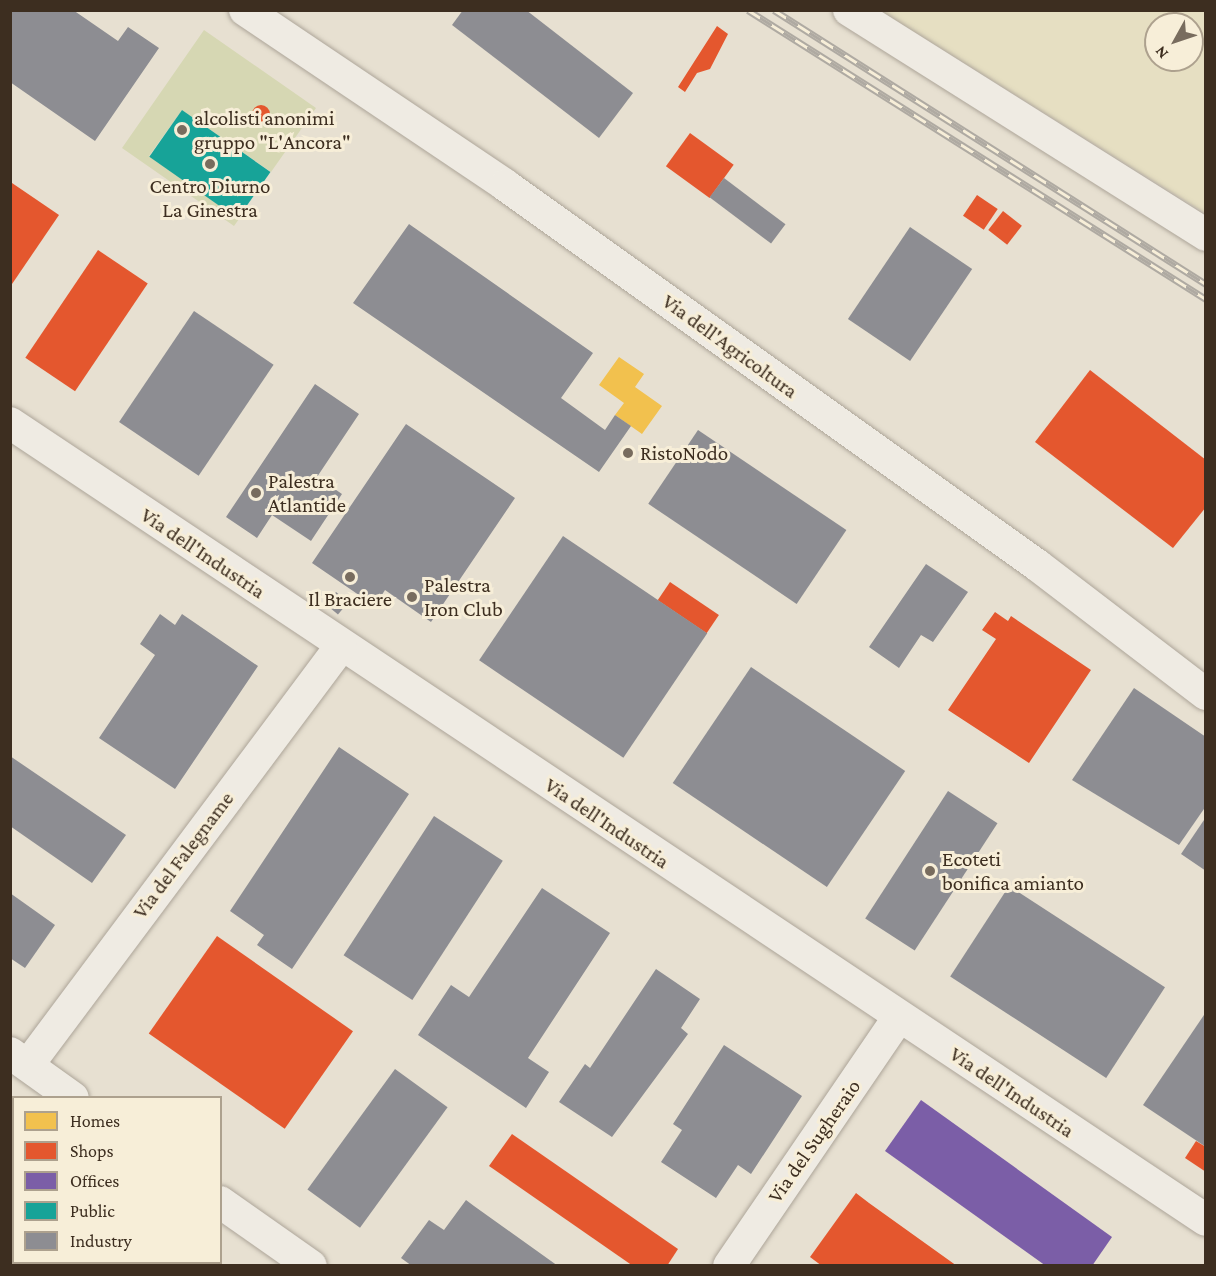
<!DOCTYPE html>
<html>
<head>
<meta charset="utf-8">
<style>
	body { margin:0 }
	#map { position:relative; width:1216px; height:1276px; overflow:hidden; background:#e7e0d1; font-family:"Crimson Pro",serif }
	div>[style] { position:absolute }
	.farmland>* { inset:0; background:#e6dfc2 }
	.green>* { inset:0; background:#d6d7b3 }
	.homes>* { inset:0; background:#f2c14e }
	.shops>* { inset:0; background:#e4572e; transform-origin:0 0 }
	.round { border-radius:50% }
	.offices>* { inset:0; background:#7b5ea7 }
	.public>* { inset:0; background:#17a398; transform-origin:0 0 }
	.industry>* { inset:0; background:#8d8d92; transform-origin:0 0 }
	.roads { filter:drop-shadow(0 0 2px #ada599) drop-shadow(0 0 2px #ada599) }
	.minor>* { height:32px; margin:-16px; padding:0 16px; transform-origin:16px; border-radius:16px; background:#efebe3 }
	.rail>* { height:7px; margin-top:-3.5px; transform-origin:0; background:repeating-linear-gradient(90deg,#f7eed8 0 14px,#afaaa2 0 28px); box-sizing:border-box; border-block:2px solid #afaaa2 }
	.dots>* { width:16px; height:16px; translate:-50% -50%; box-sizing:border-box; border:3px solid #f7eed8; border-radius:50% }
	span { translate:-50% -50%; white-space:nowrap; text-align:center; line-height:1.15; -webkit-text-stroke:6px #f7eed8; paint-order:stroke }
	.poi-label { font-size:21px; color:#3d2e20 }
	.left { translate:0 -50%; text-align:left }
	.street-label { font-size:21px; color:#3d2e20 }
	.frame { position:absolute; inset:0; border:12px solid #3d2e20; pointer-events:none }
	.legend { position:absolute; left:12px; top:1096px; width:210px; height:168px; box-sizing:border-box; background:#f7eed8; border:2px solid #ada18e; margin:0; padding:8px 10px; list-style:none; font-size:18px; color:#3d2e20 }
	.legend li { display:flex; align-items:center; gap:12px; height:30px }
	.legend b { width:30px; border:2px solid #ada18e }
	.north { position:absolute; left:1144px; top:12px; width:60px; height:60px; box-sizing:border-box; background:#f7eed8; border:2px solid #ada18e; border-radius:50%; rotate:230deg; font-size:16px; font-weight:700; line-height:24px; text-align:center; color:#3d2e20 }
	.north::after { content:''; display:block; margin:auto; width:21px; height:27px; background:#786c5e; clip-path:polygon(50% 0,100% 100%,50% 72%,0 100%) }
</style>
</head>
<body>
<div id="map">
	<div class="farmland">
		<i style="clip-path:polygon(evenodd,881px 11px,1205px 11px,1205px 213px,881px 11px,1156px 24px,1192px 24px,1192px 60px,1156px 60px,1156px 24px)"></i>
	</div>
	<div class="green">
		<i style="clip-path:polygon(204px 30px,316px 108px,271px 172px,182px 110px,149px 156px,239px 219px,234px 226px,122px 148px)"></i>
	</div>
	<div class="homes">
		<i style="clip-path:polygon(619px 357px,644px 374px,635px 387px,662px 406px,642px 434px,615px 415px,624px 403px,599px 385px)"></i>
	</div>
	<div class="shops">
		<i style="clip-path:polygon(717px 26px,728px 34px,710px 69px,697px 73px,685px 92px,678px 87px)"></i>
		<i class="round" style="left:252px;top:105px;width:18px;height:18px"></i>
		<i style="left:690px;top:133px;width:54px;height:41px;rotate:36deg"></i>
		<i style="clip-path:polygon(12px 183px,59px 215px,10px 287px,10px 184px)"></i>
		<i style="left:977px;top:195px;width:25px;height:25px;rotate:34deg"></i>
		<i style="left:1003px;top:211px;width:24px;height:24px;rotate:38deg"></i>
		<i style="left:98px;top:250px;width:60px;height:130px;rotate:34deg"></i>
		<i style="clip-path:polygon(1090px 370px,1206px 460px,1206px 507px,1173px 548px,1035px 442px)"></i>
		<i style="left:670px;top:582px;width:59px;height:22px;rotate:34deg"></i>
		<i style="clip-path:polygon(995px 612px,1008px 621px,1011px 616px,1091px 670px,1029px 763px,948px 710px,996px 639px,982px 630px)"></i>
		<i style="left:217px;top:936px;width:166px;height:119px;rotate:35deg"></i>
		<i style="clip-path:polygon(512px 1134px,678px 1249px,667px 1266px,633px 1266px,489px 1166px)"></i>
		<i style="clip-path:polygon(1196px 1141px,1206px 1147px,1206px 1172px,1185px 1158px)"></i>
		<i style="clip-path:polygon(856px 1193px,869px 1203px,957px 1266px,822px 1266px,810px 1257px)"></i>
	</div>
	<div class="offices">
		<i style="clip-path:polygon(921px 1100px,1112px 1237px,1092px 1266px,1046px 1266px,885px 1151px)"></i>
	</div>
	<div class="public">
		<i style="left:182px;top:110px;width:108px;height:57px;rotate:35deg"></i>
	</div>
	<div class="industry">
		<i style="clip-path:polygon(10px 10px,73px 10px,118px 41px,128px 27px,159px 48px,95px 141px,10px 82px)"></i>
		<i style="clip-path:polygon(463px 10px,526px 10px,633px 93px,599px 138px,452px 25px)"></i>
		<i style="left:724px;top:178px;width:77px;height:24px;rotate:37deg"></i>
		<i style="clip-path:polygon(409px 224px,593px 353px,561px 398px,605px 430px,615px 415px,631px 426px,599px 472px,353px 303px)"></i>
		<i style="left:910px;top:227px;width:75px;height:111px;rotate:34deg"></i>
		<i style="left:194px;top:311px;width:96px;height:134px;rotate:34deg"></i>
		<i style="clip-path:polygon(315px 384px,359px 414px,317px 477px,342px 494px,311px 541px,272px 515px,257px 538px,226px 517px)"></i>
		<i style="clip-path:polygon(406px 424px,515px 498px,431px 622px,385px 590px,375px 606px,312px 563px)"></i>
		<i style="left:698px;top:430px;width:179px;height:89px;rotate:34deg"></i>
		<i style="left:563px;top:536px;width:174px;height:150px;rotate:34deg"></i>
		<i style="clip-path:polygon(926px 564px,968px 592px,933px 642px,921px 635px,899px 668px,869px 647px)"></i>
		<i style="left:336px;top:592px;width:16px;height:16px;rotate:40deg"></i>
		<i style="clip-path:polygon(160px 614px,175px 625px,182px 614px,258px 666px,175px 789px,99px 738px,155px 655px,140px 644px)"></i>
		<i style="left:751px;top:667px;width:186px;height:140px;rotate:34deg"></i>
		<i style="clip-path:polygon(1134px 688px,1206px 737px,1206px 806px,1179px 845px,1072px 780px)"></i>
		<i style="clip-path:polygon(339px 747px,409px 794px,292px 969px,257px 945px,264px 935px,230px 911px)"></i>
		<i style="clip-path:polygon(10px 756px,126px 835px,92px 883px,10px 826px)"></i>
		<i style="left:948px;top:791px;width:59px;height:152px;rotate:33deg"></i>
		<i style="left:434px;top:816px;width:82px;height:166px;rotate:33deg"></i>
		<i style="clip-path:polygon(1206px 817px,1206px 871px,1181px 854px)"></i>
		<i style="left:1009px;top:886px;width:186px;height:108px;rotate:33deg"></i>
		<i style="clip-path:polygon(542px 888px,610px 933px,528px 1058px,549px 1072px,526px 1108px,418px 1035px,451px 985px,469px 997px)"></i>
		<i style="clip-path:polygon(10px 893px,55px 925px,25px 968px,10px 958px)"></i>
		<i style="clip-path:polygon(656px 969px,700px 999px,681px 1028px,688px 1034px,612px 1137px,559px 1102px,585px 1064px,590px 1068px)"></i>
		<i style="clip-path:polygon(1206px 1012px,1206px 1147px,1143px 1105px)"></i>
		<i style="clip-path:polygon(724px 1045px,802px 1096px,751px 1174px,738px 1165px,716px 1198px,661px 1162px,682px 1130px,673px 1124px)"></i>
		<i style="left:395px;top:1069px;width:65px;height:149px;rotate:36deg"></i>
		<i style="clip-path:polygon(466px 1200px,474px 1206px,558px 1266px,412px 1266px,401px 1258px,429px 1220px,444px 1230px)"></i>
		<i style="left:53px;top:1263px;width:122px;height:5px"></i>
	</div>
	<div class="roads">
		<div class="minor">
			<i style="left:245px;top:10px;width:313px;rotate:33.9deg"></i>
			<i style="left:505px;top:185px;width:654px;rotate:35.54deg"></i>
			<i style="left:1037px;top:565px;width:213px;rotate:37.4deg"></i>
			<i style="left:849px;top:10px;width:422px;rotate:32.2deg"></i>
			<i style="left:10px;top:423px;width:1437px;rotate:33.68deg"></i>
			<i style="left:10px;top:1053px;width:77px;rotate:35.5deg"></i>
			<i style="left:28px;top:1065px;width:523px;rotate:-53.24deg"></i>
			<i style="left:220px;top:1202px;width:111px;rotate:35.1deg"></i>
			<i style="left:729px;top:1266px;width:301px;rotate:-55.7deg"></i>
		</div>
	</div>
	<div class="rail">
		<i style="left:748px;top:10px;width:542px;rotate:32.25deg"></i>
		<i style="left:774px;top:10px;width:512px;rotate:32.39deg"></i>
	</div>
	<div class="dots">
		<i style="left:182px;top:130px;background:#786c5e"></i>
		<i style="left:210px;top:164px;background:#786c5e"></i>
		<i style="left:628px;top:453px;background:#786c5e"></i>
		<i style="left:256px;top:493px;background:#786c5e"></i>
		<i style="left:350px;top:577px;background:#786c5e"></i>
		<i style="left:412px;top:597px;background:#786c5e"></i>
		<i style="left:930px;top:871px;background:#786c5e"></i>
	</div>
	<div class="poi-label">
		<span class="left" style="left:194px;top:130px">alcolisti anonimi<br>gruppo "L'Ancora"</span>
		<span style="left:210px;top:198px">Centro Diurno<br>La Ginestra</span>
		<span class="left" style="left:640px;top:453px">RistoNodo</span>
		<span class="left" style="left:268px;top:493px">Palestra<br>Atlantide</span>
		<span class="left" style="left:424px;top:597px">Palestra<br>Iron Club</span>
		<span style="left:350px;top:599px">Il Braciere</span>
		<span class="left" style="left:942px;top:871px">Ecoteti<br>bonifica amianto</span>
	</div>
	<div class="street-label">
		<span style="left:730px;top:346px;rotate:36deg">Via dell'Agricoltura</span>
		<span style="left:203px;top:553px;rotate:34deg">Via dell'Industria</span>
		<span style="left:607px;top:823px;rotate:34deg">Via dell'Industria</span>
		<span style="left:183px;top:855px;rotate:-53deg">Via del Falegname</span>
		<span style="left:1012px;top:1092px;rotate:34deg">Via dell'Industria</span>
		<span style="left:814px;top:1141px;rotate:-55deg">Via del Sugheraio</span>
	</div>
	<div class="frame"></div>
	<ul class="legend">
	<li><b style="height:16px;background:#f2c14e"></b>Homes</li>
	<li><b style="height:16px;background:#e4572e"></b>Shops</li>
	<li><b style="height:16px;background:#7b5ea7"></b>Offices</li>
	<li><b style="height:16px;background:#17a398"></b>Public</li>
	<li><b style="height:16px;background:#8d8d92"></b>Industry</li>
	</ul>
	<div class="north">N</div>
</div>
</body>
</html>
